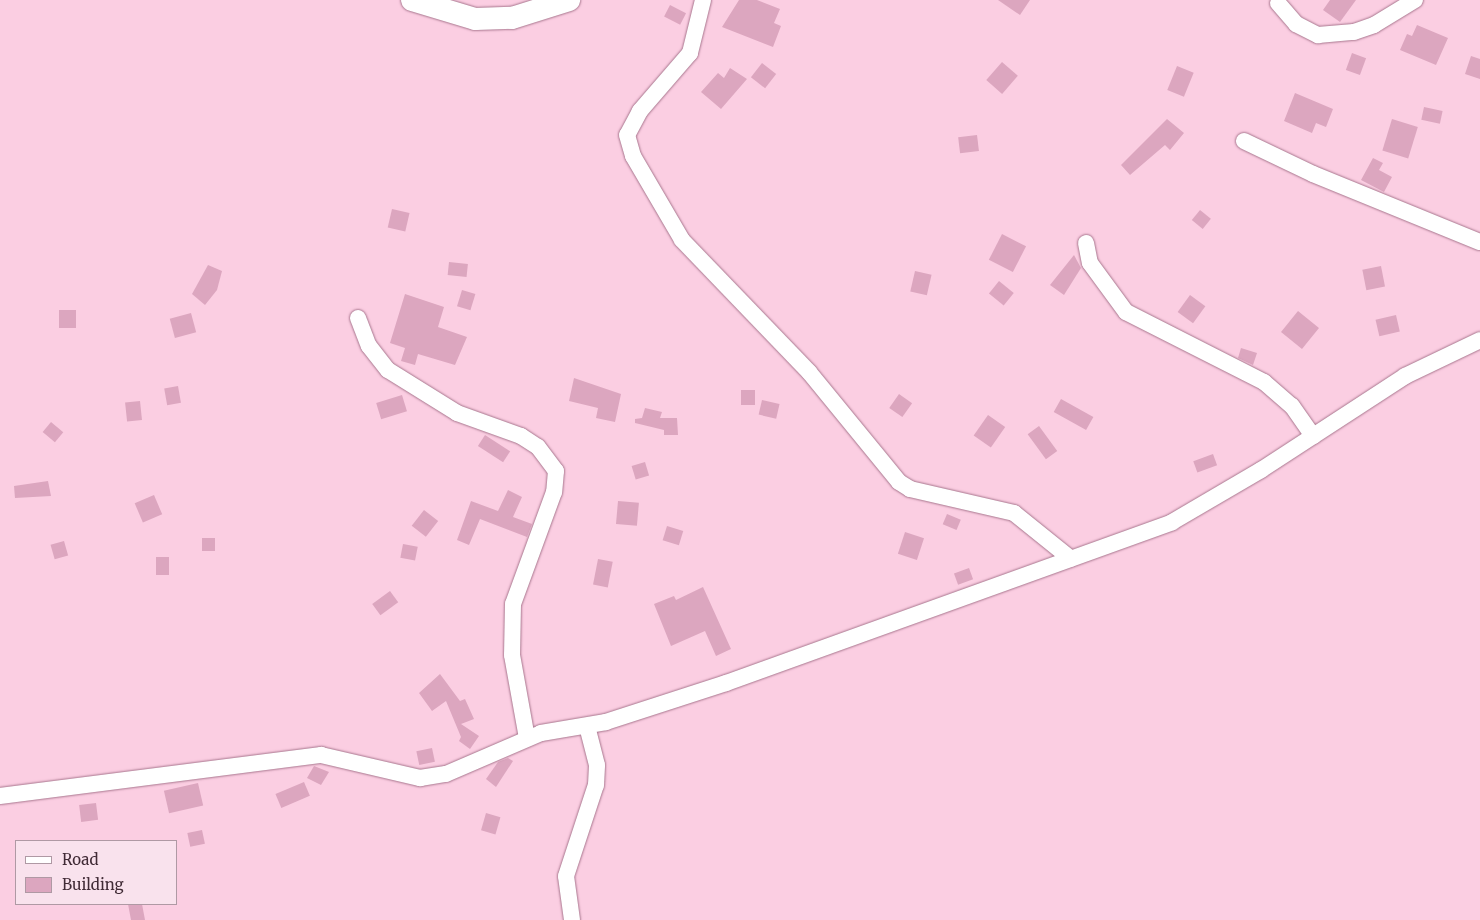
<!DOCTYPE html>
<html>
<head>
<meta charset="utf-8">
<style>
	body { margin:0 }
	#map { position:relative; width:1480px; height:920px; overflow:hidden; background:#fbcee2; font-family:Merriweather,serif }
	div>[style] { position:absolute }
	.building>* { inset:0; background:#dca6bf; transform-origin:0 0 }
	.roads { filter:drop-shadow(0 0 1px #a8768e) drop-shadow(0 0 1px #a8768e) }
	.minor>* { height:16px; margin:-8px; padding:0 8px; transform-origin:8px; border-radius:8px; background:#fff }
	.secondary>* { height:22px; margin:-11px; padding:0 11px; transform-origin:11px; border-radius:11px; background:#fff }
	span { translate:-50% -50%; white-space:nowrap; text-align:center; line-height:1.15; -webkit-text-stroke:4px #f9e2ed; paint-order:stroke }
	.legend { position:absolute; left:15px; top:840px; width:162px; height:65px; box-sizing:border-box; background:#f9e2ed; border:1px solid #af99a4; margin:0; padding:6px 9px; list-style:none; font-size:15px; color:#412b36 }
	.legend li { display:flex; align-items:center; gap:10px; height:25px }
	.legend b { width:25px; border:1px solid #af99a4 }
</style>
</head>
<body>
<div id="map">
	<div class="building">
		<i style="clip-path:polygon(739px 0,757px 0,780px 9px,774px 23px,781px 26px,773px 47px,722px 27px)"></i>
		<i style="clip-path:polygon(998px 0,1030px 0,1020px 15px)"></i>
		<i style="clip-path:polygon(1330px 0,1356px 0,1340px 22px,1323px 10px)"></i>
		<i style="left:670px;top:5px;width:18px;height:13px;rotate:27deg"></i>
		<i style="clip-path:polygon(1417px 25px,1448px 38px,1436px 65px,1400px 50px,1407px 34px,1412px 36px)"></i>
		<i style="left:1352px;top:53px;width:15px;height:18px;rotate:20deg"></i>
		<i style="clip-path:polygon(1471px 56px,1480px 59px,1480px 79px,1465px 74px)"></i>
		<i style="left:1002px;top:62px;width:21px;height:24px;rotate:41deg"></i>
		<i style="left:762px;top:63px;width:18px;height:18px;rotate:38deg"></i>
		<i style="left:1177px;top:66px;width:18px;height:26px;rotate:22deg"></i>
		<i style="clip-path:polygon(730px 68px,747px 79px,721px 109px,701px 92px,718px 73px,724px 78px)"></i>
		<i style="clip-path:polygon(1295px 93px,1333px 109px,1326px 127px,1316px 123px,1312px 133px,1284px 121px)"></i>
		<i style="left:1424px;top:107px;width:19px;height:13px;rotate:12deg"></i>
		<i style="clip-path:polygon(1167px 119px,1184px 133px,1170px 150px,1165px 145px,1130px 175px,1121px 165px)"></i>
		<i style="left:1392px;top:119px;width:27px;height:33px;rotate:17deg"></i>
		<i style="left:977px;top:135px;width:16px;height:19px;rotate:83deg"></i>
		<i style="clip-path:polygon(1373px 158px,1383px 163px,1379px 170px,1392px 177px,1384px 192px,1361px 180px)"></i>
		<i style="left:392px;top:209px;width:18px;height:19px;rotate:13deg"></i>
		<i style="left:1200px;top:210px;width:14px;height:13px;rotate:39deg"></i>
		<i style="left:1002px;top:234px;width:27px;height:29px;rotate:27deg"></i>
		<i style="clip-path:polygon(1074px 255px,1081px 268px,1064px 295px,1050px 285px)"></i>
		<i style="left:449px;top:262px;width:19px;height:13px;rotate:6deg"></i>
		<i style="clip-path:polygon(208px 265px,222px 271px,217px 290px,205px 305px,192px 294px)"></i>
		<i style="left:1381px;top:266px;width:21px;height:19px;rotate:79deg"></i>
		<i style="left:915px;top:271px;width:17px;height:21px;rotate:13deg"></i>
		<i style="left:999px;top:281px;width:19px;height:16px;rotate:39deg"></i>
		<i style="left:462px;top:290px;width:14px;height:17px;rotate:17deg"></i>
		<i style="clip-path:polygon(405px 294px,444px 307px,438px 327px,467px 337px,455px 365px,418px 354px,415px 365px,401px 361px,405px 348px,390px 343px)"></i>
		<i style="left:1190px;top:295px;width:19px;height:21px;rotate:36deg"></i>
		<i style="left:59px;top:310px;width:17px;height:18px"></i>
		<i style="left:1298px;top:311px;width:27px;height:27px;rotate:39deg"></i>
		<i style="left:191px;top:313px;width:20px;height:22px;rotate:75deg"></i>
		<i style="left:1396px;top:315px;width:17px;height:21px;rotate:77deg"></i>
		<i style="clip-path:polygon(1241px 348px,1257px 353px,1253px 365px,1238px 358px)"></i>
		<i style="clip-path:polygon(574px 378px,621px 394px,615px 422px,596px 418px,598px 408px,569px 401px)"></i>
		<i style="left:178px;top:386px;width:17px;height:14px;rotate:80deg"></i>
		<i style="left:741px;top:390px;width:14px;height:15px"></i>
		<i style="left:899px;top:394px;width:16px;height:17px;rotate:35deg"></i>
		<i style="left:402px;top:395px;width:17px;height:27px;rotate:73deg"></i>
		<i style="left:1061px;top:399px;width:37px;height:15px;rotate:29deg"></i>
		<i style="left:762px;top:400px;width:18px;height:15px;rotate:13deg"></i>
		<i style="left:140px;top:401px;width:19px;height:15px;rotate:84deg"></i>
		<i style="clip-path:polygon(645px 408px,662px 412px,660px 418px,677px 418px,678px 435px,664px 435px,664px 430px,635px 423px,635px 419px,642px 418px)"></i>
		<i style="left:988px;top:415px;width:21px;height:25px;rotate:35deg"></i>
		<i style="left:51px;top:422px;width:16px;height:13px;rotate:40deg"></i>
		<i style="left:1039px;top:426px;width:31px;height:14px;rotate:54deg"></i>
		<i style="left:485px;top:435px;width:30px;height:13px;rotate:33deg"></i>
		<i style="left:1213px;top:454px;width:12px;height:21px;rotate:70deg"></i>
		<i style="left:645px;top:462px;width:14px;height:14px;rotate:73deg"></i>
		<i style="clip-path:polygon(48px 481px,51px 496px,15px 498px,14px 486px)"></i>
		<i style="clip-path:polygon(508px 490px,522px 497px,513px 517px,532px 524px,527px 537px,480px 519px,469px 545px,457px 540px,471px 501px,498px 511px)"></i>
		<i style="left:154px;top:495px;width:21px;height:21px;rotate:67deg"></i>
		<i style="left:618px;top:501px;width:21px;height:23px;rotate:5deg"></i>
		<i style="left:424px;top:510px;width:18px;height:20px;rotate:38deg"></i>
		<i style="left:947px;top:514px;width:15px;height:11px;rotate:23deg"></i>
		<i style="left:667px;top:526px;width:17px;height:15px;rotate:17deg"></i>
		<i style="left:905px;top:532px;width:20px;height:23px;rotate:18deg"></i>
		<i style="left:202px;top:538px;width:13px;height:13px"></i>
		<i style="left:64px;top:541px;width:15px;height:14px;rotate:74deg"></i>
		<i style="left:403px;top:544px;width:15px;height:14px;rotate:11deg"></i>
		<i style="left:156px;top:557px;width:13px;height:18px"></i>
		<i style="left:598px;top:559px;width:15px;height:26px;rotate:11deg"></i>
		<i style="left:969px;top:568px;width:12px;height:16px;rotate:70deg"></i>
		<i style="clip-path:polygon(703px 587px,731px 649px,716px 656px,705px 631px,671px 646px,654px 604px,674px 596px,676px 600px)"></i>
		<i style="left:390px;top:591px;width:14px;height:22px;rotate:54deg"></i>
		<i style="clip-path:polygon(440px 674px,460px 701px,465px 699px,474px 719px,461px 724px,479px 736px,470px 749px,459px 741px,461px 737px,446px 701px,432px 711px,419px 693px)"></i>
		<i style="left:432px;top:748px;width:14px;height:16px;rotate:78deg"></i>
		<i style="clip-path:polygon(508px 758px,513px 761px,496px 787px,486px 779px,498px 762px)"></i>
		<i style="clip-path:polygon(314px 766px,329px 772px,321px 785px,307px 778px)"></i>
		<i style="left:304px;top:782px;width:15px;height:31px;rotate:67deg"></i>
		<i style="left:198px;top:783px;width:23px;height:35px;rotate:77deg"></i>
		<i style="left:96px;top:803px;width:17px;height:17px;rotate:83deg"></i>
		<i style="left:486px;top:813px;width:15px;height:18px;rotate:16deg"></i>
		<i style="left:202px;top:830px;width:14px;height:15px;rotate:78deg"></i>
		<i style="clip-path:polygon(128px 904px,142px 904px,145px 920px,131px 920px)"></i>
	</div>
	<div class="roads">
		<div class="minor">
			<i style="left:703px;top:0;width:55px;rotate:103.8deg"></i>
			<i style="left:690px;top:53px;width:77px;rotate:130.8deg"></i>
			<i style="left:640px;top:111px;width:27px;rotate:118deg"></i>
			<i style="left:627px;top:135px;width:22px;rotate:74deg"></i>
			<i style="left:633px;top:156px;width:97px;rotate:59.7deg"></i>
			<i style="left:682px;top:240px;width:183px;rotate:46.1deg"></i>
			<i style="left:809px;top:372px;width:142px;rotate:50.7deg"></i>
			<i style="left:899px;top:482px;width:13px;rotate:32deg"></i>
			<i style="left:910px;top:489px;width:107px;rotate:13deg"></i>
			<i style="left:1014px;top:513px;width:73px;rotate:38.9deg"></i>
			<i style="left:1278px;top:3px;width:28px;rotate:49deg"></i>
			<i style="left:1296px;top:24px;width:25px;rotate:27deg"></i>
			<i style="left:1318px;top:35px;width:36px;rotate:-5deg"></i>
			<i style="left:1354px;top:32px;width:21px;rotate:-19deg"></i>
			<i style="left:1374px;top:25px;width:48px;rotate:-31.4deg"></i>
			<i style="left:1244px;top:141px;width:76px;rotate:25.6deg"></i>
			<i style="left:1313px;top:174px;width:180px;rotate:22.2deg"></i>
			<i style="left:1086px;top:243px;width:20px;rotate:79deg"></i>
			<i style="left:1090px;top:263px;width:61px;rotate:53.7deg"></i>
			<i style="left:1126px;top:312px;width:155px;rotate:26.9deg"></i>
			<i style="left:1264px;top:382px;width:37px;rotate:41deg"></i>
			<i style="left:1292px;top:406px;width:37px;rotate:55deg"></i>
			<i style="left:358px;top:318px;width:30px;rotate:69deg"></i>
			<i style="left:369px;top:346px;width:31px;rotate:52deg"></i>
			<i style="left:388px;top:370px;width:81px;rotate:31.9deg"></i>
			<i style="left:457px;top:413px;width:68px;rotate:19.8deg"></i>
			<i style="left:521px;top:436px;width:20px;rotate:33deg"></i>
			<i style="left:538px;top:447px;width:30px;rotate:53deg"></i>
			<i style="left:556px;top:471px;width:21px;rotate:95deg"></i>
			<i style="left:554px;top:492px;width:119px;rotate:110.1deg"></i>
			<i style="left:513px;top:604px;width:51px;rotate:91.1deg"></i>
			<i style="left:512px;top:655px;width:84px;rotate:79.8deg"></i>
			<i style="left:0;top:796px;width:324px;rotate:-7.3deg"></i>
			<i style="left:321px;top:755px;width:102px;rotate:13.1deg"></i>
			<i style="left:420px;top:778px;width:26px;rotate:-9deg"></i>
			<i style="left:446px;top:774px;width:103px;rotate:-23.3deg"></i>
			<i style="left:541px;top:733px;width:66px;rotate:-9.6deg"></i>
			<i style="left:606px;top:722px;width:126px;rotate:-18deg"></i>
			<i style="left:726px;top:683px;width:474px;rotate:-19.8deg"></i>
			<i style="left:1172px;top:522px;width:103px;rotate:-30.3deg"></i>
			<i style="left:1261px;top:470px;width:172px;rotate:-33.1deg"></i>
			<i style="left:1405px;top:376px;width:83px;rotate:-25.6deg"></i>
			<i style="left:572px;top:920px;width:44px;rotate:-97.8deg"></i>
			<i style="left:566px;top:876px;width:96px;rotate:-71.8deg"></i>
			<i style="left:596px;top:785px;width:20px;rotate:-87deg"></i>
			<i style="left:597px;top:765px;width:40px;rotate:-104.4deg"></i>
		</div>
		<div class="secondary">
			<i style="left:412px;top:0;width:66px;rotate:16.8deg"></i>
			<i style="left:475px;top:19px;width:37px;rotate:-2deg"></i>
			<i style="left:512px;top:18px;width:60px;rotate:-17.5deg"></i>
		</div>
	</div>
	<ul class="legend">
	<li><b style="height:6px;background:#fff"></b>Road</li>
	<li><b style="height:14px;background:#dca6bf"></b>Building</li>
	</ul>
</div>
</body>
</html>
